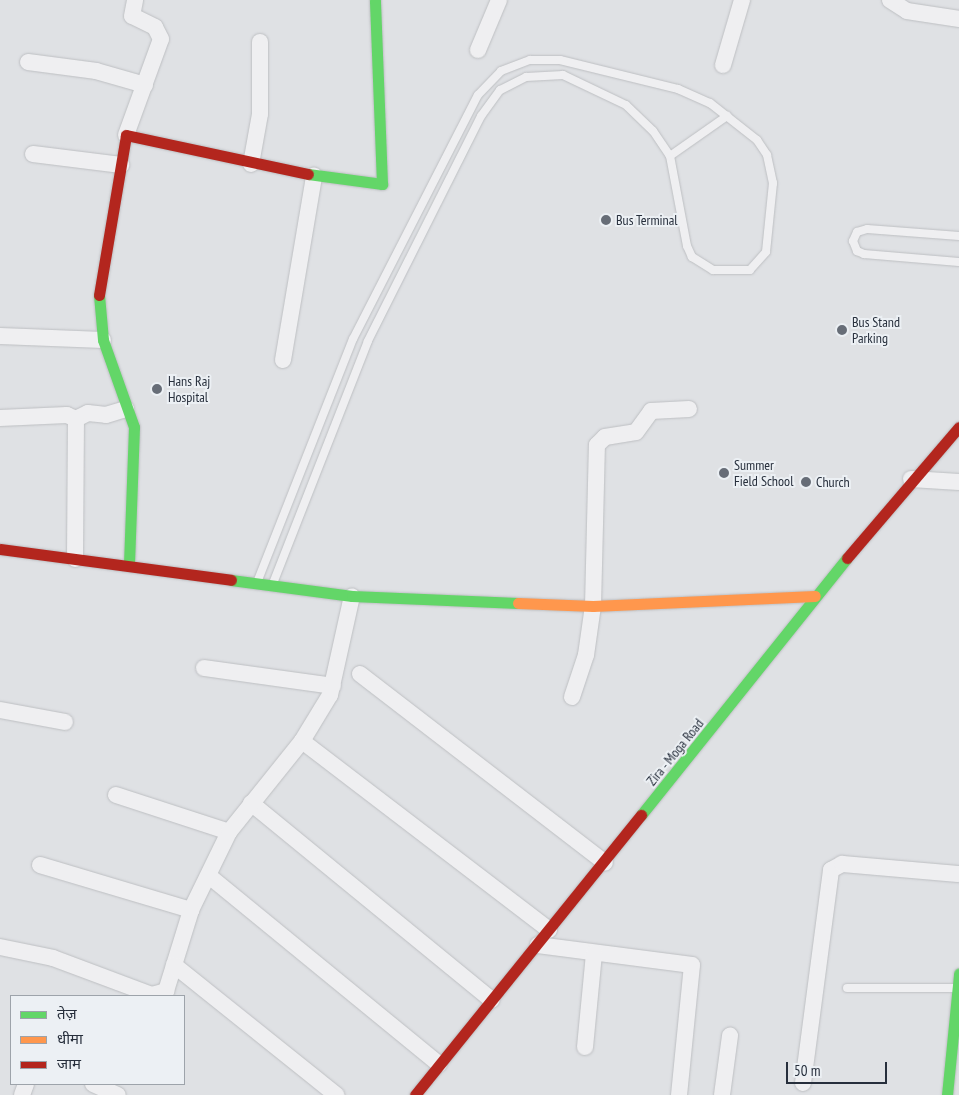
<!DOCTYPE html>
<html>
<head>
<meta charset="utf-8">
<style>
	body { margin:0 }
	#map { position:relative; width:959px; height:1095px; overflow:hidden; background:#dfe1e4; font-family:"PT Sans Narrow","Noto Sans Devanagari",sans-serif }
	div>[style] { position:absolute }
	.roads { filter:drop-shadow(0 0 1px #bdbfc2) drop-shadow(0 0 1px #bdbfc2) }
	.lane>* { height:8px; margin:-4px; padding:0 4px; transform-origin:4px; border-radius:4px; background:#efeff1 }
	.street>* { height:16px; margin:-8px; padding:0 8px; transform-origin:8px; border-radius:8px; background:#efeff1 }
	.fast>* { height:11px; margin:-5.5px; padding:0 5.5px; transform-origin:5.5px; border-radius:5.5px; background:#63d668 }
	.slow>* { height:11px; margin:-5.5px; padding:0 5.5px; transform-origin:5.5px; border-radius:5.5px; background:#ff974d }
	.jam>* { height:11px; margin:-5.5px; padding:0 5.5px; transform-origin:5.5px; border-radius:5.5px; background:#b3261e }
	.dots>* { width:14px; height:14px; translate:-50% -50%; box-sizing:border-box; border:2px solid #ecf0f4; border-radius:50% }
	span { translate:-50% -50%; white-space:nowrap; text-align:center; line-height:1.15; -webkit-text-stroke:4px #ecf0f4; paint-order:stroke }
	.poi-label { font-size:14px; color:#272f3c }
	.left { translate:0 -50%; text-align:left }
	.street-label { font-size:14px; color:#272f3c }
	.legend { position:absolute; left:10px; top:995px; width:175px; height:90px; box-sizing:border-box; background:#ecf0f4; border:1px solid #9da3aa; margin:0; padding:6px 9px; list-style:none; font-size:15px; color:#272f3c }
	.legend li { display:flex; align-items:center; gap:10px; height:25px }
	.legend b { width:25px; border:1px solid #9da3aa }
	.scale { position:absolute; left:786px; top:1062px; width:101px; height:22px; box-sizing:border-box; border:2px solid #272f3c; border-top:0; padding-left:6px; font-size:15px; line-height:18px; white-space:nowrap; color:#272f3c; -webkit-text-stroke:4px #ecf0f4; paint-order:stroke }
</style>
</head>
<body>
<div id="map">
	<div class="roads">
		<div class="lane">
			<i style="left:670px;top:156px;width:70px;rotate:-35.1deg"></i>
			<i style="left:959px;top:236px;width:92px;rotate:-175.6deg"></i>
			<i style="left:867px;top:229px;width:10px;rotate:163deg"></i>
			<i style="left:857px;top:232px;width:10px;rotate:114deg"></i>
			<i style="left:853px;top:241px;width:11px;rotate:68deg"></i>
			<i style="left:857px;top:251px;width:8px;rotate:23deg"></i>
			<i style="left:864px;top:254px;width:95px;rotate:4.8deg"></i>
			<i style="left:258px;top:580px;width:259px;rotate:-68.5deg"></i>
			<i style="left:353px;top:339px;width:274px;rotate:-62.9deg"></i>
			<i style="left:478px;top:95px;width:33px;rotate:-46deg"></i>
			<i style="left:501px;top:71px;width:31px;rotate:-21deg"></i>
			<i style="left:530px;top:60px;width:30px"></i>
			<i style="left:560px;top:60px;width:122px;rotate:13.8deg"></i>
			<i style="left:678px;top:89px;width:35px;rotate:24deg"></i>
			<i style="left:710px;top:103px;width:60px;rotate:38.2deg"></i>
			<i style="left:757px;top:140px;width:18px;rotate:56deg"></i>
			<i style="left:767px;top:155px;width:29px;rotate:78deg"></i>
			<i style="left:773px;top:183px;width:69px;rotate:95.8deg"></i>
			<i style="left:766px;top:252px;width:24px;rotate:132deg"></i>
			<i style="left:750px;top:270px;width:37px;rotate:180deg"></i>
			<i style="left:713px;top:270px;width:25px;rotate:-148deg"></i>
			<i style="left:692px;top:257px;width:12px;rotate:-114deg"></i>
			<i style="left:687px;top:246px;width:92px;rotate:-100.7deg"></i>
			<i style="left:670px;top:156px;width:30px;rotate:-124deg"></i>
			<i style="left:653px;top:131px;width:37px;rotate:-136deg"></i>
			<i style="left:626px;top:105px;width:70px;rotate:-154.5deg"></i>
			<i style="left:563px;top:75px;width:37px;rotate:177deg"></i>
			<i style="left:526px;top:77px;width:29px;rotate:153deg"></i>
			<i style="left:500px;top:90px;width:32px;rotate:126deg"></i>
			<i style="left:481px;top:116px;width:252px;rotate:116.7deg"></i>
			<i style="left:368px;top:341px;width:261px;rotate:111.4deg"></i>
			<i style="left:847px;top:988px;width:109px"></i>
		</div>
		<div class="street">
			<i style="left:890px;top:0;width:20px;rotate:33deg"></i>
			<i style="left:907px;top:11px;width:53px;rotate:8.7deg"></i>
			<i style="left:478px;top:50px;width:54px;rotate:-67.2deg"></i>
			<i style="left:28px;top:62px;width:69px;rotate:7.5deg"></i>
			<i style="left:96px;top:71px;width:51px;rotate:15.9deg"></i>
			<i style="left:723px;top:65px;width:68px;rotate:-73.7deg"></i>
			<i style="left:126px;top:135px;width:102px;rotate:-70deg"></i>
			<i style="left:161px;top:39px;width:13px;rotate:-117deg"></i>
			<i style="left:155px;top:27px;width:25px;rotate:-154deg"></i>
			<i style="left:132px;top:16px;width:16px;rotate:-79deg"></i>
			<i style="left:33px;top:154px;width:89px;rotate:7.1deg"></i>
			<i style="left:251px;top:164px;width:51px;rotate:-79.8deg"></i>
			<i style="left:260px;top:114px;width:72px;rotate:-90deg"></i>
			<i style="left:0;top:336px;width:103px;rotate:2.2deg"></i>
			<i style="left:283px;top:360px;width:187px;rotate:-80.4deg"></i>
			<i style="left:0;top:418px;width:67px;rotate:-2.6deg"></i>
			<i style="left:67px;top:415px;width:10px;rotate:24deg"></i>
			<i style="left:76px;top:419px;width:13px;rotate:-27deg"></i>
			<i style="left:88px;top:413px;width:18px;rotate:6deg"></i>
			<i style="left:106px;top:415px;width:21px;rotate:-17deg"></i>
			<i style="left:911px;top:479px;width:48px;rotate:3.6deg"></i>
			<i style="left:75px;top:559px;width:140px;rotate:-89.6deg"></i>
			<i style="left:204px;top:668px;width:130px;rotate:7.9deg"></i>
			<i style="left:360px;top:674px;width:309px;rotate:37.6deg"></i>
			<i style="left:572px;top:697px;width:44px;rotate:-71.6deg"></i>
			<i style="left:586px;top:655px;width:49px;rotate:-81.9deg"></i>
			<i style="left:593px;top:606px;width:161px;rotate:-88.6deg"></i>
			<i style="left:597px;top:445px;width:11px;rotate:-45deg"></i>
			<i style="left:605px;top:437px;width:31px;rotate:-9deg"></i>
			<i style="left:636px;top:432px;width:26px;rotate:-54deg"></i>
			<i style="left:651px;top:411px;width:38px;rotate:-3deg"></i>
			<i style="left:0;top:710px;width:66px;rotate:10.5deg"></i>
			<i style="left:302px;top:741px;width:311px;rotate:37.4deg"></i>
			<i style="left:116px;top:795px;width:119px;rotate:18.1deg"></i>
			<i style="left:251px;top:803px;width:311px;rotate:39.3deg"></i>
			<i style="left:40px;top:865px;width:158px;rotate:16.6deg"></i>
			<i style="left:209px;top:876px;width:297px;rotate:39.3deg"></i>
			<i style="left:538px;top:945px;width:155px;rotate:7.4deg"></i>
			<i style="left:692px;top:965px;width:131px;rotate:95.7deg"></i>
			<i style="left:0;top:947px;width:54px;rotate:11.7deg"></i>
			<i style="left:53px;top:958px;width:106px;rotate:20.5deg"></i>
			<i style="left:152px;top:995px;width:15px;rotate:-16deg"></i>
			<i style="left:166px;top:991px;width:85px;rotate:-72.8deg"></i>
			<i style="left:191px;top:910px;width:87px;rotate:-64deg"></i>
			<i style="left:229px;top:832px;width:117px;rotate:-51.3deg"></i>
			<i style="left:302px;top:741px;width:54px;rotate:-58.7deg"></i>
			<i style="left:330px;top:695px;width:101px;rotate:-77.5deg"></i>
			<i style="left:174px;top:965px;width:208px;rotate:38.7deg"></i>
			<i style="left:585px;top:1047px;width:94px;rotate:-84.5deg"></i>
			<i style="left:803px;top:1083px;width:215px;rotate:-82.5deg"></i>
			<i style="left:831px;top:870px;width:13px;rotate:-29deg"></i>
			<i style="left:842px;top:864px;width:117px;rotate:4.9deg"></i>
			<i style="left:93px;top:1084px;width:27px;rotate:24deg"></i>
			<i style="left:22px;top:1095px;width:12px;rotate:-70deg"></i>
			<i style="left:722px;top:1095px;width:60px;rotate:-82.3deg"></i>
		</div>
		<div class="fast">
			<i style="left:308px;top:174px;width:75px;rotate:7.7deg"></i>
			<i style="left:382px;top:184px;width:184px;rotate:-92.2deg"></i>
			<i style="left:99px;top:295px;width:45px;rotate:84.9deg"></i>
			<i style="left:103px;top:340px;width:92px;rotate:70.4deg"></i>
			<i style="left:134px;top:427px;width:139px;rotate:92.1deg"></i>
			<i style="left:231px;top:580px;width:122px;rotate:7.5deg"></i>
			<i style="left:352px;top:596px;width:166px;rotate:2.4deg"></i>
			<i style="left:641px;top:815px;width:329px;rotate:-51.3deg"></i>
			<i style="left:947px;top:1095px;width:122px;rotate:-84.3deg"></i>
		</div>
		<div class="slow">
			<i style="left:518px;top:603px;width:75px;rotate:2.3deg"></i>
			<i style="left:593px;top:606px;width:222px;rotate:-2.6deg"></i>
		</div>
		<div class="jam">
			<i style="left:99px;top:295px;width:162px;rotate:-80.4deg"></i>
			<i style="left:126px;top:135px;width:186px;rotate:12.1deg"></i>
			<i style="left:0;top:549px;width:233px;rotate:7.6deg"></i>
			<i style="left:847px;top:558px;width:172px;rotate:-49.5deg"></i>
			<i style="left:415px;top:1095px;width:360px;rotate:-51.1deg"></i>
		</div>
	</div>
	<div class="dots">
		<i style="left:606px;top:220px;background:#676d77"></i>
		<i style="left:842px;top:330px;background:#676d77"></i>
		<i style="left:157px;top:389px;background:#676d77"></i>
		<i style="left:724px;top:473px;background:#676d77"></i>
		<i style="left:806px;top:482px;background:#676d77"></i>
	</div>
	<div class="poi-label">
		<span class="left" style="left:616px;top:220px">Bus Terminal</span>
		<span class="left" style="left:852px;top:330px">Bus Stand<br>Parking</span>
		<span class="left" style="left:168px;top:389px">Hans Raj<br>Hospital</span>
		<span class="left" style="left:734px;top:473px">Summer<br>Field School</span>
		<span class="left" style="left:816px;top:482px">Church</span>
	</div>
	<div class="street-label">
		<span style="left:675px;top:752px;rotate:-51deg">Zira - Moga Road</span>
	</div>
	<ul class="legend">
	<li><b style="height:6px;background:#63d668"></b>तेज़</li>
	<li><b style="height:6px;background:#ff974d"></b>धीमा</li>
	<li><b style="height:6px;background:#b3261e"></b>जाम</li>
	</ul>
	<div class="scale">50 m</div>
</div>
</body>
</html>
